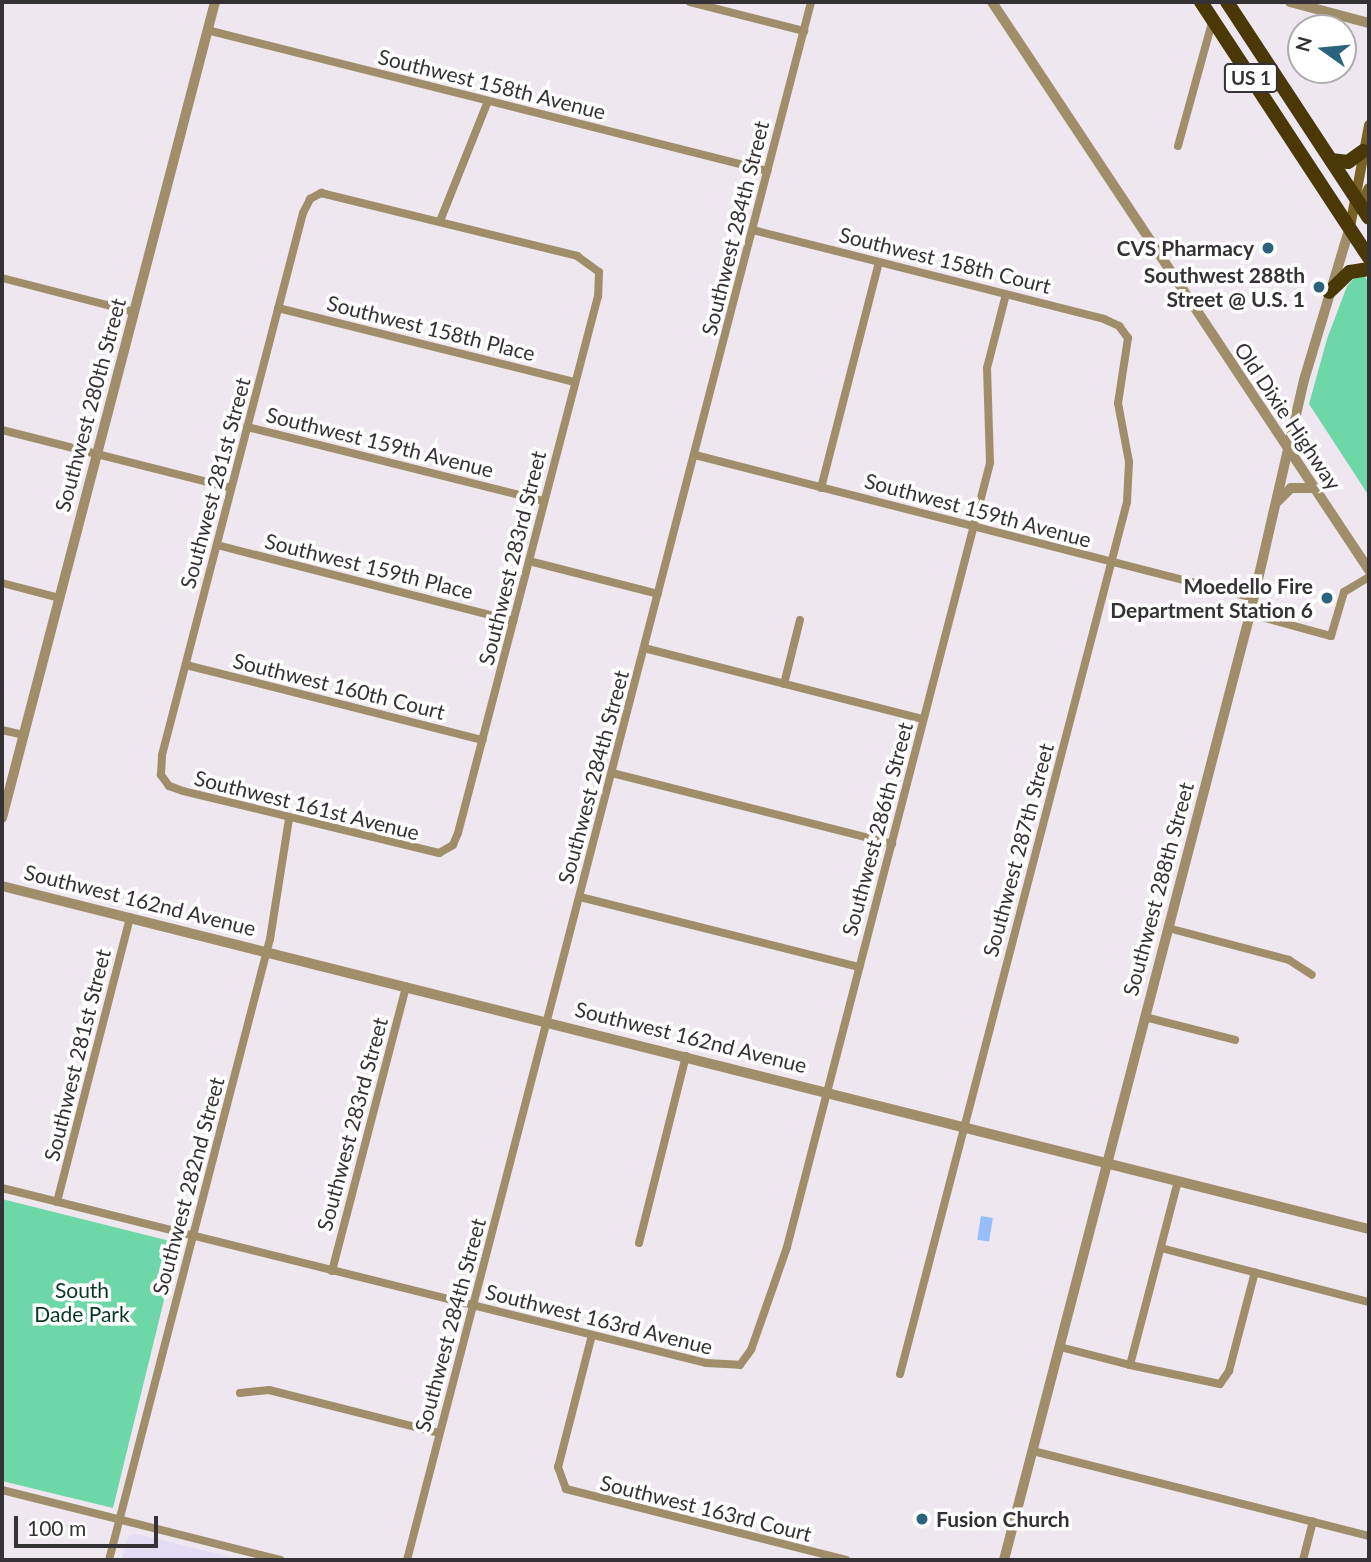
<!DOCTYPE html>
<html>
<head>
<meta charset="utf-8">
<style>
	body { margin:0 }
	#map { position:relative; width:1371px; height:1562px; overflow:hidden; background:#efe7ef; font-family:Lato,sans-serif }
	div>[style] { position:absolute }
	.education>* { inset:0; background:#e3dcf2 }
	.green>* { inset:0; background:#6ed7a8 }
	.water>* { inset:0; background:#95befb; transform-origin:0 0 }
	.minor>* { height:8px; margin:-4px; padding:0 4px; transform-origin:4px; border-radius:4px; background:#9f8e69 }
	.tertiary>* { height:10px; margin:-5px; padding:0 5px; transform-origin:5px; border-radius:5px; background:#9f8e69 }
	.secondary>* { height:10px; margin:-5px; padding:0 5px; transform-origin:5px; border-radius:5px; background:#7a6126 }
	.trunk>* { height:14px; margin:-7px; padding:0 7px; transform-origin:7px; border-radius:7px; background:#4a3807 }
	.dots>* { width:19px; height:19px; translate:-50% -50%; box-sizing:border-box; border:4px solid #fff; border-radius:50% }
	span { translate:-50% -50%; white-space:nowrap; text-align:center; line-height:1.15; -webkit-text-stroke:7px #fff; paint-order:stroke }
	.shield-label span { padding:2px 5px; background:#fff; border:2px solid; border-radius:5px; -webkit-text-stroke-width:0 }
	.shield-label { font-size:19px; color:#353235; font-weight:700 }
	.street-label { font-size:21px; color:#353235 }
	.poi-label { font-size:21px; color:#353235; font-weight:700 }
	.right { translate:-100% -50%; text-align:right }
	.left { translate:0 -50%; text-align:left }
	.park-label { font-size:21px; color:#073826 }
	.frame { position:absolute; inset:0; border:4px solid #353235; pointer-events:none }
	.north { position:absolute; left:1287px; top:14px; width:70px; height:70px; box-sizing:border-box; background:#fff; border:2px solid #aeadae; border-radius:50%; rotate:285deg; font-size:19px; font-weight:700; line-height:28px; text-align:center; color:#353235 }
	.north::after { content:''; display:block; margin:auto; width:24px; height:32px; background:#29647c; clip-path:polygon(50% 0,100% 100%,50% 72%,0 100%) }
	.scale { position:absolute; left:14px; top:1516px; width:144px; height:32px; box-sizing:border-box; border:4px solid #353235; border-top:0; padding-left:9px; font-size:21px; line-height:24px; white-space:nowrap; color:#353235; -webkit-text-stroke:5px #fff; paint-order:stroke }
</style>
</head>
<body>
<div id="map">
	<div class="education">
		<i style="clip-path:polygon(136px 1534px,242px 1560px,121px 1560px,129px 1536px)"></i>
	</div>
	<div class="green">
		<i style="clip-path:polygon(1356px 276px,1364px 276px,1369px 282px,1369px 496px,1309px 404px,1327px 339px,1347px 286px)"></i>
		<i style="clip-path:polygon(2px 1199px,178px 1243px,113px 1508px,2px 1481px)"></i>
	</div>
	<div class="water">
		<i style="left:981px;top:1216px;width:12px;height:24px;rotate:9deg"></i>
	</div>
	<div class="minor">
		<i style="left:690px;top:2px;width:118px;rotate:14.3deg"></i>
		<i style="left:207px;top:30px;width:578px;rotate:14.11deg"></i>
		<i style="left:1178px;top:146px;width:132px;rotate:-74.6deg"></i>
		<i style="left:321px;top:193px;width:264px;rotate:13.8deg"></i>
		<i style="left:577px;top:256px;width:27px;rotate:36deg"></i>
		<i style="left:599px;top:272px;width:24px;rotate:92deg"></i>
		<i style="left:598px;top:296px;width:555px;rotate:104.61deg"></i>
		<i style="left:458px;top:833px;width:13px;rotate:113deg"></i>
		<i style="left:453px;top:845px;width:16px;rotate:150deg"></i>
		<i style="left:439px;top:853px;width:263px;rotate:-166.4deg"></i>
		<i style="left:183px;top:791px;width:15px;rotate:-160deg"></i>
		<i style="left:169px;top:786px;width:14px;rotate:-126deg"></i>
		<i style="left:161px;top:775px;width:20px;rotate:-87deg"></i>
		<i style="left:162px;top:755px;width:560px;rotate:-75.42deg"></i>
		<i style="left:303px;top:213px;width:16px;rotate:-63deg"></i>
		<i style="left:310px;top:199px;width:13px;rotate:-29deg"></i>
		<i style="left:440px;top:221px;width:129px;rotate:-68.2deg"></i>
		<i style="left:753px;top:230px;width:362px;rotate:14.2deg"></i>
		<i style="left:1104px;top:319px;width:17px;rotate:25deg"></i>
		<i style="left:1119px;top:326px;width:15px;rotate:53deg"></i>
		<i style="left:1128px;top:338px;width:66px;rotate:98.7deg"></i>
		<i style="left:1118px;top:403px;width:60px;rotate:79.4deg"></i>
		<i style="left:1129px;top:462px;width:40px;rotate:92.9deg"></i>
		<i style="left:1127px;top:502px;width:901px;rotate:104.59deg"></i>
		<i style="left:2px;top:278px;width:136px;rotate:14.4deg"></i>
		<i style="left:278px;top:308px;width:306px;rotate:14deg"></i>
		<i style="left:247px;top:427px;width:306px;rotate:14deg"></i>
		<i style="left:2px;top:430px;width:236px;rotate:14.2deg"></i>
		<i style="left:695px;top:455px;width:577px;rotate:14.35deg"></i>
		<i style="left:821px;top:488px;width:233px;rotate:-75.6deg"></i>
		<i style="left:217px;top:545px;width:306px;rotate:14.4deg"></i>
		<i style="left:529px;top:561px;width:133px;rotate:14.3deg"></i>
		<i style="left:2px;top:583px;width:59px;rotate:14.7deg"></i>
		<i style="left:1250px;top:614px;width:84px;rotate:15.2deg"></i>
		<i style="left:1331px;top:636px;width:46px;rotate:-73.5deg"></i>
		<i style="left:1344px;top:592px;width:29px;rotate:-31deg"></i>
		<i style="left:644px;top:648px;width:288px;rotate:14.3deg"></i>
		<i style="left:186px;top:665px;width:306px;rotate:14.2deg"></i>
		<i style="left:784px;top:684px;width:66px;rotate:-76deg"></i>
		<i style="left:2px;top:730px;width:23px;rotate:13deg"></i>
		<i style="left:612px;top:773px;width:289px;rotate:14.2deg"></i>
		<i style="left:580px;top:897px;width:288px;rotate:14.1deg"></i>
		<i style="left:1168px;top:928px;width:125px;rotate:14.8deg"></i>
		<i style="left:1289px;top:960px;width:27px;rotate:33deg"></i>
		<i style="left:1145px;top:1017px;width:93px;rotate:14.3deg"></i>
		<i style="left:2px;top:1188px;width:725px;rotate:13.96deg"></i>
		<i style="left:706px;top:1363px;width:34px;rotate:3deg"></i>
		<i style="left:740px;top:1365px;width:19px;rotate:-54deg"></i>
		<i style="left:751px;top:1350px;width:109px;rotate:-70.7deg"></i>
		<i style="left:787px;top:1247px;width:810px;rotate:-75.48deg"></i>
		<i style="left:990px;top:463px;width:95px;rotate:-91.8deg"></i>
		<i style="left:987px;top:368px;width:76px;rotate:-75.6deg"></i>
		<i style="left:57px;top:1202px;width:294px;rotate:-75.6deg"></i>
		<i style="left:639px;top:1243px;width:193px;rotate:-75.9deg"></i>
		<i style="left:1161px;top:1248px;width:215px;rotate:14.6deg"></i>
		<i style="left:332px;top:1271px;width:294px;rotate:-75.4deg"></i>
		<i style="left:592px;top:1335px;width:136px;rotate:104.4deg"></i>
		<i style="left:558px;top:1467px;width:23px;rotate:70deg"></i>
		<i style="left:566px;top:1489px;width:289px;rotate:14.2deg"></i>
		<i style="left:1060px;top:1347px;width:72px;rotate:14.4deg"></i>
		<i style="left:1130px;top:1365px;width:190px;rotate:-75.4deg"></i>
		<i style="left:1130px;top:1365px;width:92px;rotate:11.9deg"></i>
		<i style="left:1220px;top:1384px;width:16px;rotate:-55deg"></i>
		<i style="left:1229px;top:1371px;width:102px;rotate:-75.3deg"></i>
		<i style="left:240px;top:1393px;width:29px;rotate:-6deg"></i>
		<i style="left:269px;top:1390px;width:175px;rotate:14.2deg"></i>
		<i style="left:1033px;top:1451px;width:347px;rotate:14.2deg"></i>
		<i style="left:2px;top:1490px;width:287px;rotate:14.1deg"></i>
		<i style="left:109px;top:1560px;width:642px;rotate:-75.47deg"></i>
		<i style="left:270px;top:939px;width:121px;rotate:-81deg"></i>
		<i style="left:407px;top:1560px;width:1610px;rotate:-75.46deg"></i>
		<i style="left:1303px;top:1560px;width:40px;rotate:-75.6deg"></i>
	</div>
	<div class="tertiary">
		<i style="left:992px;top:2px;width:682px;rotate:56.43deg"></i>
		<i style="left:1290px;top:2px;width:82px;rotate:14.9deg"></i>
		<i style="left:1278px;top:501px;width:18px;rotate:-45deg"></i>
		<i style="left:1291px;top:488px;width:22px"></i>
		<i style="left:2px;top:818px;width:843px;rotate:-75.37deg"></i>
		<i style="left:2px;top:886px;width:1409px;rotate:14.09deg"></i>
		<i style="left:1004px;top:1560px;width:977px;rotate:-75.42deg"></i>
		<i style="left:1250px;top:614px;width:240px;rotate:-77deg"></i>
		<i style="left:1304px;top:380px;width:160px;rotate:-73.3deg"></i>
	</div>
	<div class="secondary">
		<i style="left:1359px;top:209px;width:23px;rotate:-65deg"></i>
		<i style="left:1350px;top:227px;width:104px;rotate:-79.4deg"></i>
	</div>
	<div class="trunk">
		<i style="left:1201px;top:2px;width:306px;rotate:56.7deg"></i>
		<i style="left:1227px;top:2px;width:258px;rotate:56.7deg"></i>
		<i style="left:1331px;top:160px;width:17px;rotate:7deg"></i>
		<i style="left:1348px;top:162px;width:19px;rotate:-36deg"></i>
		<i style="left:1329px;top:292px;width:29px;rotate:-44deg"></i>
		<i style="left:1350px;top:272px;width:19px;rotate:-9deg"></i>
	</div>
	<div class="dots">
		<i style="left:1268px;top:248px;background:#29647c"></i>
		<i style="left:1319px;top:287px;background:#29647c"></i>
		<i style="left:1327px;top:598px;background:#29647c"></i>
		<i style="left:922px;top:1519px;background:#29647c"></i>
	</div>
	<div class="shield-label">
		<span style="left:1251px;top:78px">US 1</span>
	</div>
	<div class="street-label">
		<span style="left:492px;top:84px;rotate:14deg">Southwest 158th Avenue</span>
		<span style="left:735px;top:228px;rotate:-76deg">Southwest 284th Street</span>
		<span style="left:945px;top:260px;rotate:14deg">Southwest 158th Court</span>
		<span style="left:431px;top:328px;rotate:14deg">Southwest 158th Place</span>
		<span style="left:90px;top:405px;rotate:-75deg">Southwest 280th Street</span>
		<span style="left:1288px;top:416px;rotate:56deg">Old Dixie Highway</span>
		<span style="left:380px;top:442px;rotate:14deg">Southwest 159th Avenue</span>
		<span style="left:215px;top:483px;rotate:-75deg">Southwest 281st Street</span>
		<span style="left:978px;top:510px;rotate:15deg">Southwest 159th Avenue</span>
		<span style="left:512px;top:558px;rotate:-76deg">Southwest 283rd Street</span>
		<span style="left:369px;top:566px;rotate:14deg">Southwest 159th Place</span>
		<span style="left:339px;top:686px;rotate:14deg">Southwest 160th Court</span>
		<span style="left:593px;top:777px;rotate:-75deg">Southwest 284th Street</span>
		<span style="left:307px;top:805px;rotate:14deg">Southwest 161st Avenue</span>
		<span style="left:877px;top:829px;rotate:-75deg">Southwest 286th Street</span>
		<span style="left:1018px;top:850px;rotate:-75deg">Southwest 287th Street</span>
		<span style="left:1158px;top:889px;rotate:-75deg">Southwest 288th Street</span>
		<span style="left:140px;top:900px;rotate:14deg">Southwest 162nd Avenue</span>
		<span style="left:691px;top:1037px;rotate:14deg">Southwest 162nd Avenue</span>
		<span style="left:77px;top:1055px;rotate:-76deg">Southwest 281st Street</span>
		<span style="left:352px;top:1124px;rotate:-75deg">Southwest 283rd Street</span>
		<span style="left:188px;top:1186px;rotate:-75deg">Southwest 282nd Street</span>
		<span style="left:599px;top:1319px;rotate:14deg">Southwest 163rd Avenue</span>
		<span style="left:450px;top:1325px;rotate:-75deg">Southwest 284th Street</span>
		<span style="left:706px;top:1508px;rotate:14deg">Southwest 163rd Court</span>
	</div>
	<div class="poi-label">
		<span class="right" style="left:1254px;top:248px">CVS Pharmacy</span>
		<span class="right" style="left:1305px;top:287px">Southwest 288th<br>Street @ U.S. 1</span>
		<span class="right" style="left:1313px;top:598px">Moedello Fire<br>Department Station 6</span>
		<span class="left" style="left:936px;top:1519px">Fusion Church</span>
	</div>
	<div class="park-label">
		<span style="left:82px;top:1302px">South<br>Dade Park</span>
	</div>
	<div class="frame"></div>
	<div class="north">N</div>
	<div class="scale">100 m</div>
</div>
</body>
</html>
